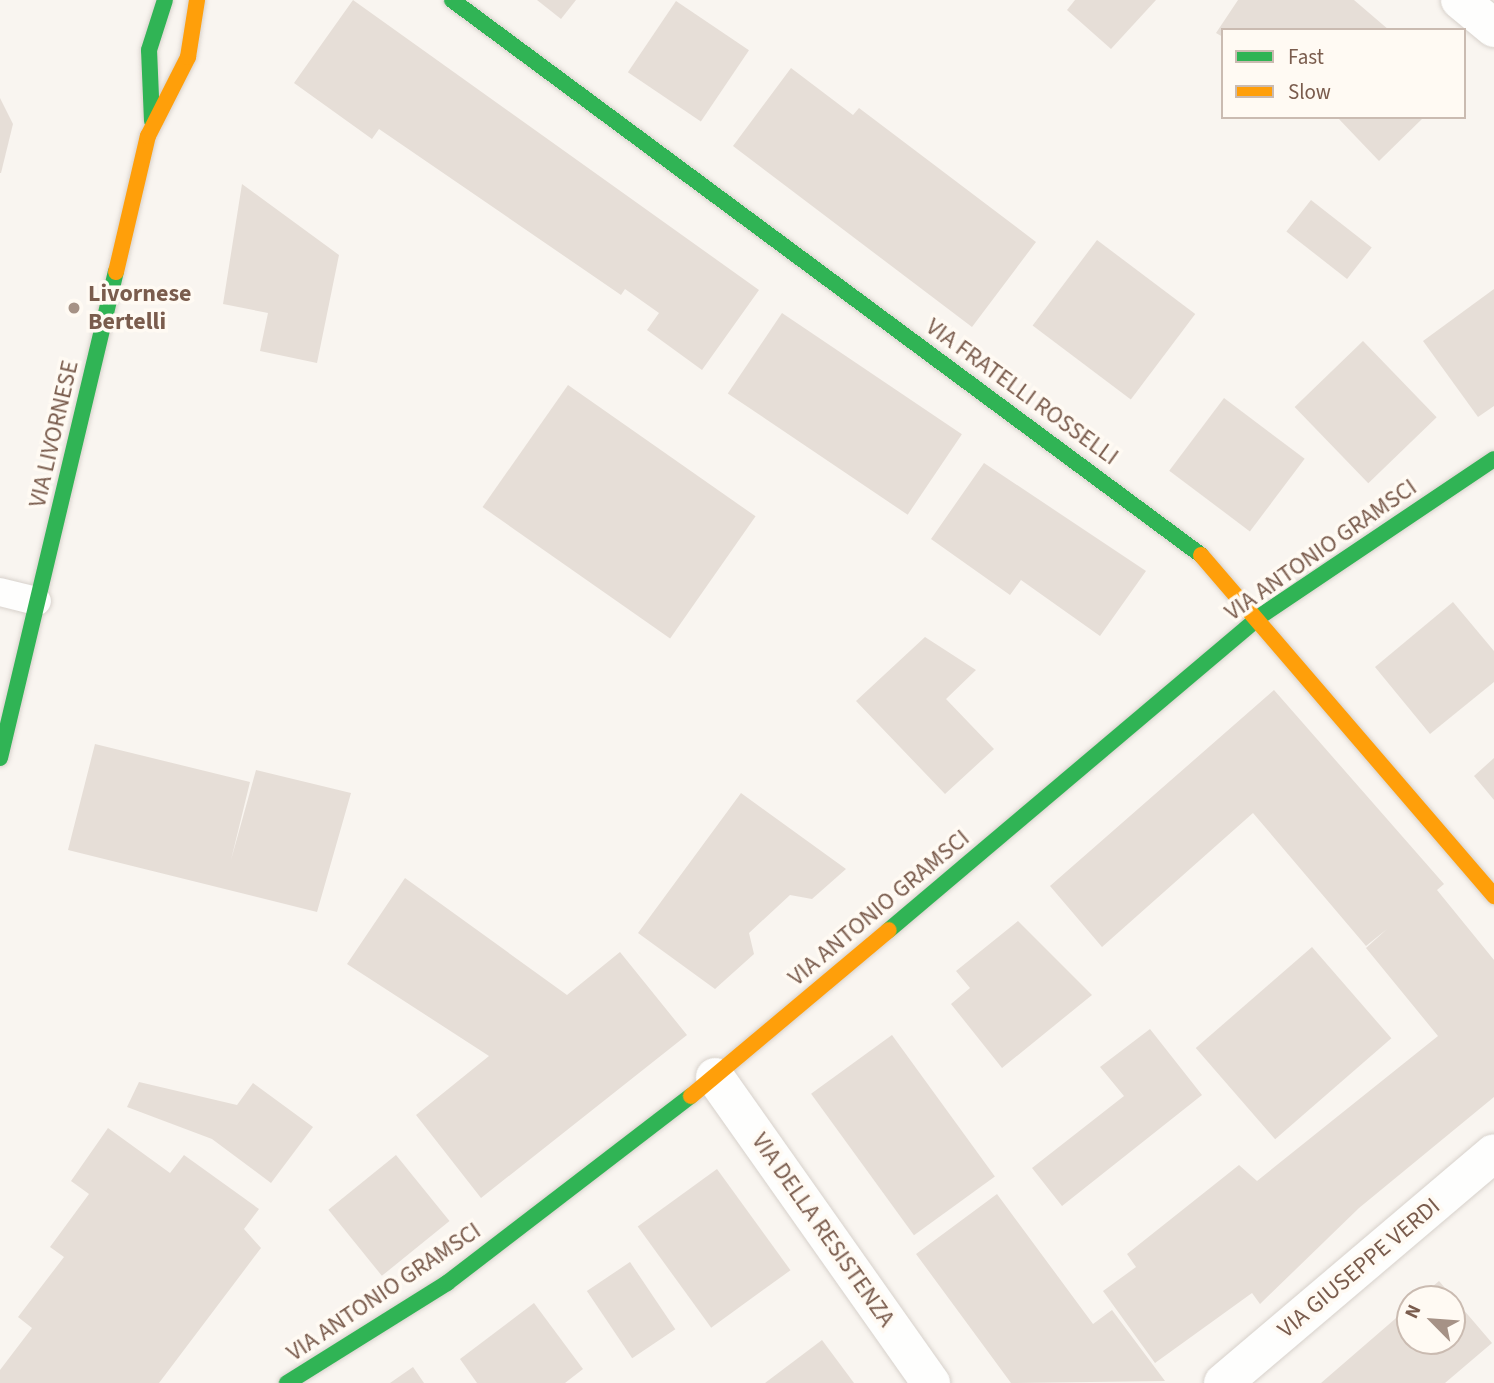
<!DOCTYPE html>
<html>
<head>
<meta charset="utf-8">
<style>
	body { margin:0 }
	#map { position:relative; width:1494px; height:1383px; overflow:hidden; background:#f9f5f0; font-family:"Source Sans 3",sans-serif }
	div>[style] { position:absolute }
	.building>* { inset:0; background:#e6ded7; transform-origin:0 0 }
	.roads { filter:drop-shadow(0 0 2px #d7d1cb) drop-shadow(0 0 2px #d7d1cb) }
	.lane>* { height:28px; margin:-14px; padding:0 14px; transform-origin:14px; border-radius:14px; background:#fefefd }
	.street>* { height:38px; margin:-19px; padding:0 19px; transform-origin:19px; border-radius:19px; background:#fefefd }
	.fast>* { height:16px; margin:-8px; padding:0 8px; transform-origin:8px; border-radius:8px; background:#30b455 }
	.slow>* { height:16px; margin:-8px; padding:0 8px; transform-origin:8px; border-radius:8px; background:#ff9f0a }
	.dots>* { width:19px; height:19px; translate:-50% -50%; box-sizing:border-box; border:4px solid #fffaf3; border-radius:50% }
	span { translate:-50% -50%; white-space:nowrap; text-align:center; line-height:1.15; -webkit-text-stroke:7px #fffaf3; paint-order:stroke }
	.poi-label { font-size:24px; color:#7a5c4d; font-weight:700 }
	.left { translate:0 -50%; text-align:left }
	.street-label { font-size:24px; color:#7a5c4d }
	.legend { position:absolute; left:1221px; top:28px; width:245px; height:91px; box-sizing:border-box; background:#fffaf3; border:2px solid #cabbb1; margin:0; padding:9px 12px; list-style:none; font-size:21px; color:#7a5c4d }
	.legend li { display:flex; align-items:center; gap:14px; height:35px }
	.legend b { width:35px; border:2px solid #cabbb1 }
	.north { position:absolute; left:1396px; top:1285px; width:70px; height:70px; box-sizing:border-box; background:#fffaf3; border:2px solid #cabbb1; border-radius:50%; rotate:295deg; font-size:19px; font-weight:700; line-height:28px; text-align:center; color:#7a5c4d }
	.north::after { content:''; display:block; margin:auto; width:24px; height:32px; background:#a69286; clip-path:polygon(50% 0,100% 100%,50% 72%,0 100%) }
</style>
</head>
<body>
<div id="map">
	<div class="building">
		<i style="clip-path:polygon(353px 0,759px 290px,702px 370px,647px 330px,659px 313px,625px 289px,621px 295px,379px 129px,372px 139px,294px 83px)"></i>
		<i style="clip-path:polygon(537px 0,576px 0,561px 19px)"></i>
		<i style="clip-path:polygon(1075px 0,1156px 0,1111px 49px,1067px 10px)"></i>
		<i style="clip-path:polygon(1238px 0,1354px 0,1389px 30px,1223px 30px,1223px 37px,1216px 33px)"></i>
		<i style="left:676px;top:1px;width:88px;height:86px;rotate:34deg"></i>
		<i style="clip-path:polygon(791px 68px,853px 115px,859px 108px,1036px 242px,972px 327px,733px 146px)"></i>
		<i style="clip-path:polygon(0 98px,13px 124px,1px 173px,0 173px)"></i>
		<i style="clip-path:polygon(1337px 117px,1424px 117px,1379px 161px)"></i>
		<i style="clip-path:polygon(242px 184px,339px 255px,317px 363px,260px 351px,268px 313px,223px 304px)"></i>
		<i style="left:1311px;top:200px;width:77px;height:40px;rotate:38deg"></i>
		<i style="left:1097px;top:240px;width:123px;height:107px;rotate:37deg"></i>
		<i style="clip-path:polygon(1494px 289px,1494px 406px,1478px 417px,1423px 341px)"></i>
		<i style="left:782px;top:313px;width:217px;height:97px;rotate:34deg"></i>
		<i style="left:1363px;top:341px;width:106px;height:95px;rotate:46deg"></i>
		<i style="left:568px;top:385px;width:229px;height:149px;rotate:35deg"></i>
		<i style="left:1224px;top:398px;width:101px;height:91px;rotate:37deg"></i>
		<i style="clip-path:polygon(984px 463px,1146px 571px,1100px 636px,1021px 580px,1010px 595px,931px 539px)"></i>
		<i style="clip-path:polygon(1453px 602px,1494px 651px,1494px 682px,1430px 734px,1375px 667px)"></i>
		<i style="clip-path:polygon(925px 637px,976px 670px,946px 699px,994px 749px,945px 794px,856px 701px)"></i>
		<i style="clip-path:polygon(1274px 690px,1444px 884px,1437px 890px,1494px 960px,1494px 1097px,1359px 1208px,1260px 1304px,1252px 1293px,1155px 1363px,1103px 1291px,1136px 1267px,1127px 1254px,1239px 1165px,1257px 1181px,1438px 1036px,1366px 948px,1387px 929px,1366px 946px,1253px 813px,1102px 947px,1050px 886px)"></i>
		<i style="clip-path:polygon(95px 744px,250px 782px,231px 860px,256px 770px,351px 793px,317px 912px,68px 850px)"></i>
		<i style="clip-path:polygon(1494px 758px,1494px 800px,1474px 776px)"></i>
		<i style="clip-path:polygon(741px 793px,846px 869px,812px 899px,790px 895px,749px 933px,754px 954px,715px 989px,638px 933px)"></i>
		<i style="clip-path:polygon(405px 878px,567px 995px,620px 952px,687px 1035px,481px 1198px,416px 1115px,489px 1056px,347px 964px)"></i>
		<i style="clip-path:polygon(1018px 921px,1092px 995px,1002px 1068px,951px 1004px,970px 988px,956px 971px)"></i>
		<i style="left:1312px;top:947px;width:121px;height:154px;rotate:49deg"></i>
		<i style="clip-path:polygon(1150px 1029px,1202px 1095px,1062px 1206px,1032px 1168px,1124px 1096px,1100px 1067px)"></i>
		<i style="left:892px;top:1035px;width:175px;height:100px;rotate:54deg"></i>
		<i style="clip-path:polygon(139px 1082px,237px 1105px,253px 1083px,313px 1127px,271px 1183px,212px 1139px,127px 1107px)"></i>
		<i style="clip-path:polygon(108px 1128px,170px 1173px,184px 1155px,259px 1209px,244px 1229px,261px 1248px,159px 1383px,0 1383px,0 1370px,32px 1328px,18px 1317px,64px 1257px,50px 1247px,89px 1194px,71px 1181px)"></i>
		<i style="left:396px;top:1155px;width:85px;height:87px;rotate:51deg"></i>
		<i style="left:717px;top:1169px;width:125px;height:98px;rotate:54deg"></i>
		<i style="clip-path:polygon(997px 1194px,1093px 1324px,1112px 1310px,1165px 1381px,1011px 1383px,916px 1254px)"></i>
		<i style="left:630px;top:1262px;width:81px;height:52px;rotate:56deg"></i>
		<i style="clip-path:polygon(1439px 1281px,1492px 1343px,1445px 1383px,1321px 1383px,1410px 1306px,1410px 1341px,1452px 1341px,1452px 1299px,1418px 1299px)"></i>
		<i style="clip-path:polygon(534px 1303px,583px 1369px,565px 1383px,477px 1383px,460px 1359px)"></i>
		<i style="clip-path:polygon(822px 1340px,854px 1383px,765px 1383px)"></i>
		<i style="clip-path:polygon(413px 1367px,424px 1383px,390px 1383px)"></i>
	</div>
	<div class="roads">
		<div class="lane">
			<i style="left:0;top:592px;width:38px;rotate:14deg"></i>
		</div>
		<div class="street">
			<i style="left:1460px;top:0;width:44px;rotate:39.5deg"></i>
			<i style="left:715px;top:1077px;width:375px;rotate:54.8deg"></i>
			<i style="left:1223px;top:1383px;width:355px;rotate:-40.3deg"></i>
		</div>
		<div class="fast">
			<i style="left:452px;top:0;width:932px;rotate:36.54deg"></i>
			<i style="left:152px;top:121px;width:71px;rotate:-92.4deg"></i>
			<i style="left:149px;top:50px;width:52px;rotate:-72.3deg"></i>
			<i style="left:0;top:758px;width:500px;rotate:-76.6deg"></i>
			<i style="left:889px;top:930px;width:485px;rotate:-40.2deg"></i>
			<i style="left:1259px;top:617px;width:283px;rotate:-33.9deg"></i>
			<i style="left:287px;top:1383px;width:189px;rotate:-32deg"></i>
			<i style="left:447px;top:1283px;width:307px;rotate:-37.5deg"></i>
		</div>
		<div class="slow">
			<i style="left:116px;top:272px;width:140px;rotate:-76.8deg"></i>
			<i style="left:148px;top:136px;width:89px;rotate:-63.1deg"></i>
			<i style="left:188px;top:57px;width:58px;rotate:-81deg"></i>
			<i style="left:1201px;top:555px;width:450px;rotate:49.3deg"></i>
			<i style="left:691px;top:1096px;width:258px;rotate:-40deg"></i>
		</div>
	</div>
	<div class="dots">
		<i style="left:74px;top:308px;background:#a69286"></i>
	</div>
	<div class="poi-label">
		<span class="left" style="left:88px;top:308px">Livornese<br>Bertelli</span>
	</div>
	<div class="street-label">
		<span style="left:1022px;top:392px;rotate:36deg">VIA FRATELLI ROSSELLI</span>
		<span style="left:54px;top:434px;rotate:-77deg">VIA LIVORNESE</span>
		<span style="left:1321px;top:550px;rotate:-35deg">VIA ANTONIO GRAMSCI</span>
		<span style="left:879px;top:908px;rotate:-40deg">VIA ANTONIO GRAMSCI</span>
		<span style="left:823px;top:1230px;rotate:55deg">VIA DELLA RESISTENZA</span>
		<span style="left:1359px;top:1268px;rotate:-40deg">VIA GIUSEPPE VERDI</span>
		<span style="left:384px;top:1292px;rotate:-34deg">VIA ANTONIO GRAMSCI</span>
	</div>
	<ul class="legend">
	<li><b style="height:9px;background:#30b455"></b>Fast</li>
	<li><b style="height:9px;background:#ff9f0a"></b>Slow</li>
	</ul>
	<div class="north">N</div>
</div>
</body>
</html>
